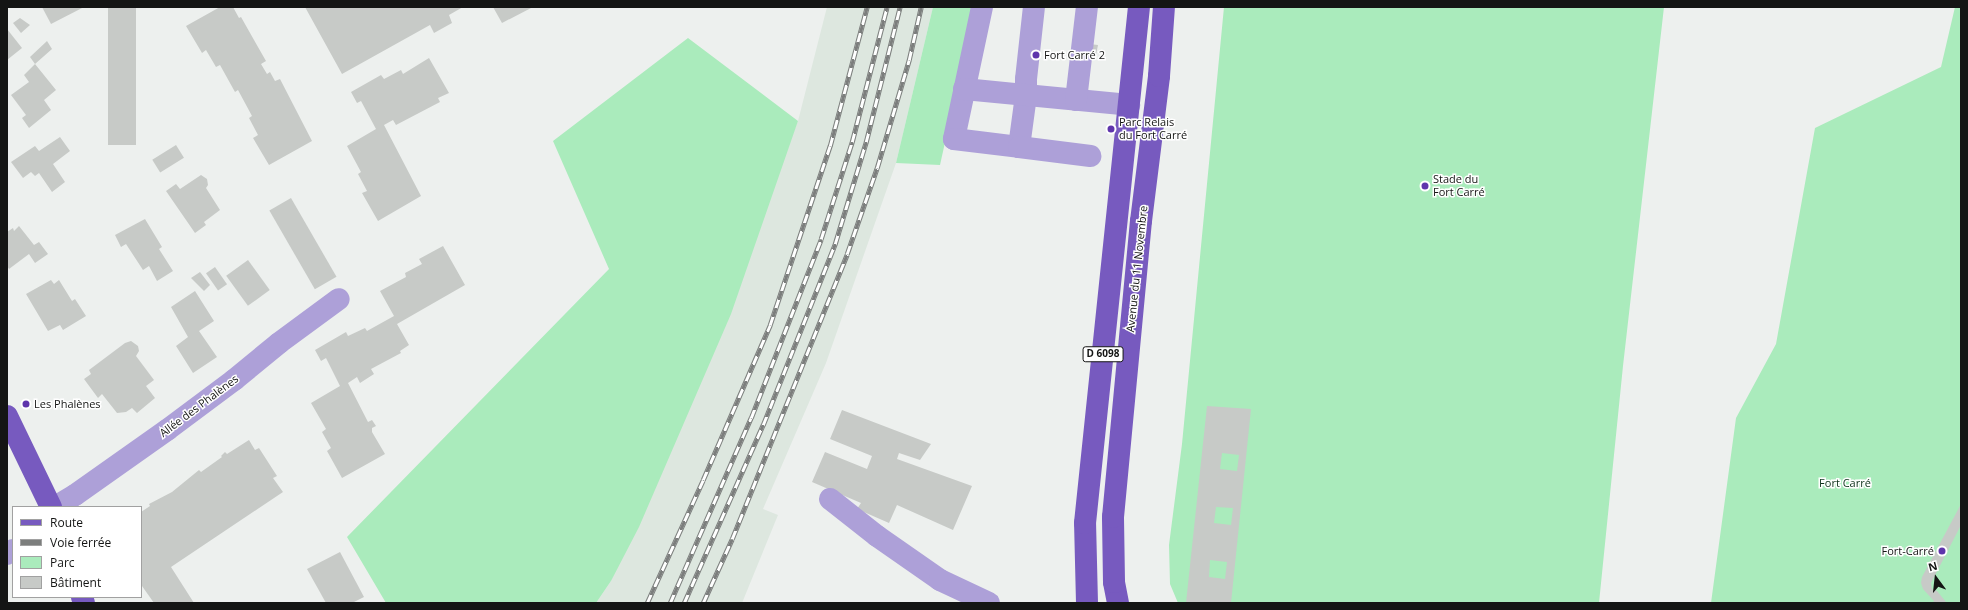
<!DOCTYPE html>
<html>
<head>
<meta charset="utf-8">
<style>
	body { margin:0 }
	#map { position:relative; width:1968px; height:610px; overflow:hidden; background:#edf0ee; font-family:"Open Sans",sans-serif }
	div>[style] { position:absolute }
	.built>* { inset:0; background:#dde7df }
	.green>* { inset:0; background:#aaebbc }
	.building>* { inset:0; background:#c7cac7; transform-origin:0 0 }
	.minor>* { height:22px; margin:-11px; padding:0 11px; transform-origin:11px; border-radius:11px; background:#ada0d8 }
	.major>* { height:22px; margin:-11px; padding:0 11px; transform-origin:11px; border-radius:11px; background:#775abf }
	.rail>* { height:4.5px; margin-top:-2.25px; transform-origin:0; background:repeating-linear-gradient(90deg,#fff 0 9px,#7c7e7d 0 18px); box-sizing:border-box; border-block:1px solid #7c7e7d }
	.dots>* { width:11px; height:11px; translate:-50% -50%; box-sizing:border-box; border:2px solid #fff; border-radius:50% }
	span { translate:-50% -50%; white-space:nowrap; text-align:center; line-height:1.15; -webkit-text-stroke:3px #fff; paint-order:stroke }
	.shield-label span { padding:1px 3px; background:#fff; border:1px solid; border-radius:3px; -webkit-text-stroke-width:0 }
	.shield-label { font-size:10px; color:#141514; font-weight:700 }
	.poi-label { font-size:11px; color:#141514 }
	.left { translate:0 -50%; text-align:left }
	.right { translate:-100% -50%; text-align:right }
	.street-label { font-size:11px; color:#141514 }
	.park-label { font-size:11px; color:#0d311a }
	.frame { position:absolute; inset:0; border:8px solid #141514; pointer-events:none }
	.legend { position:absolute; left:12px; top:506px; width:130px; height:92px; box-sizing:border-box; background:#fff; border:1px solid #a1a1a1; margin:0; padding:5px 7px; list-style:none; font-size:12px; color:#141514 }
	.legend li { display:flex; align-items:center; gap:8px; height:20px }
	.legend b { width:20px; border:1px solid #a1a1a1 }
	.north { position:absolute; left:1916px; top:558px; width:40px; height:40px; -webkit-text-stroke:3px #fff; paint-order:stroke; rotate:345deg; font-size:11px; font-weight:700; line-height:16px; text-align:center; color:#141514 }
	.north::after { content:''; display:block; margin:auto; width:14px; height:18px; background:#141514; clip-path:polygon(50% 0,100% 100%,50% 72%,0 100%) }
</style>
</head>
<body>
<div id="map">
	<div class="built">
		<i style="clip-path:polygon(827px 7px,933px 7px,896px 163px,826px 363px,763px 509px,778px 515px,742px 603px,596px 603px,611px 581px,798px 121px)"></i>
	</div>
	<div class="green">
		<i style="clip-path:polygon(933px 7px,975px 7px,940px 165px,896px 163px)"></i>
		<i style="clip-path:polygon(1224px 7px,1664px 7px,1623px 366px,1599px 603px,1178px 603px,1170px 584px,1169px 545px,1182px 444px)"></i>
		<i style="clip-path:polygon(1955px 7px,1961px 7px,1961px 603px,1711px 603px,1736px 418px,1776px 344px,1815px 128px,1941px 67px)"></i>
		<i style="clip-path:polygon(688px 38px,798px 121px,731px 314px,639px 527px,611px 581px,596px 603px,386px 603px,347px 537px,609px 269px,553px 141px)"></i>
	</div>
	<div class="building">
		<i style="clip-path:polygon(42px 7px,84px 7px,51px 24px)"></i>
		<i style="left:108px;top:7px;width:28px;height:138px"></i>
		<i style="clip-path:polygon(220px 7px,233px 7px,239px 18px,241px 17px,266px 61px,261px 64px,267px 74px,270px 72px,275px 81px,280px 79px,312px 141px,269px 165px,253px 138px,258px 135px,249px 118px,252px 116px,238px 90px,235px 92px,220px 65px,216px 67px,206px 50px,202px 53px,186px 26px)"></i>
		<i style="clip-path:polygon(305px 7px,463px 7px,449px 15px,452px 23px,434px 33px,430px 25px,342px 74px)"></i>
		<i style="clip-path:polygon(493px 7px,533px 7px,502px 23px)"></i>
		<i style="clip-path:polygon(20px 18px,30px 25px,21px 33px,13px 23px)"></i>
		<i style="clip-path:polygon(7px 29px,22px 48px,7px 60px)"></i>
		<i style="clip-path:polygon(47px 41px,52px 49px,35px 64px,56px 90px,44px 100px,51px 110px,29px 128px,22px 118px,26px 115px,11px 95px,29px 82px,24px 75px,35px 64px,30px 57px)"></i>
		<i style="clip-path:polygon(1089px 44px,1098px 45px,1096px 55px,1087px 54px)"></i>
		<i style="clip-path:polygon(429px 58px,449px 93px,438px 98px,440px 102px,396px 125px,393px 120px,384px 125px,421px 196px,378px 221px,362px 193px,367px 191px,358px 174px,361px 172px,347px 146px,376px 129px,361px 101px,357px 103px,351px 92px,381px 75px,384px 79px,401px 70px,403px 74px)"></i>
		<i style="clip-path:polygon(60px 137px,70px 151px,53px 164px,65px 182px,52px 192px,39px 173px,35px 176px,31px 172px,23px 178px,11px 162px,35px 146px,39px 151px)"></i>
		<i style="left:176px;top:145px;width:15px;height:28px;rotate:58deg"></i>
		<i style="clip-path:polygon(201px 175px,207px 179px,208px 185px,206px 188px,220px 210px,204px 222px,206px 225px,195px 233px,166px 191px,176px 184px,180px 189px)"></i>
		<i style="left:291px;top:198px;width:91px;height:25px;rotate:60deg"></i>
		<i style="clip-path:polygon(145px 219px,162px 247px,159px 249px,173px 271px,157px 281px,149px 266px,143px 270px,126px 244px,121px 247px,115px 235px)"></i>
		<i style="clip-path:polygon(19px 226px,34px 245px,39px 242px,48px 254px,35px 263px,29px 254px,9px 269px,7px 266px,7px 232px,13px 228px,14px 231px)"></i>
		<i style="clip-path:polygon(443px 246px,465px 285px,397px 324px,409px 345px,400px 351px,401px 353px,371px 369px,374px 374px,360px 383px,357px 377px,348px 383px,368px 422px,372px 420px,376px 426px,372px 428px,372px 432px,385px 454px,342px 478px,327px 451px,331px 448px,322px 432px,326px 429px,311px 403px,340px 386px,326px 358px,321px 361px,315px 350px,346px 332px,348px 336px,365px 328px,367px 331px,394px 316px,380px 291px,406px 277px,405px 273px,422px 264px,419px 259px)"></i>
		<i style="left:248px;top:260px;width:37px;height:27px;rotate:54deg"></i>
		<i style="left:215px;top:267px;width:21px;height:11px;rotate:55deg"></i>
		<i style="clip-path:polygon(200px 272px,210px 285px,204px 291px,191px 278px)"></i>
		<i style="clip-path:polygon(51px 280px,54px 284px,59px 280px,72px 301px,75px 299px,86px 316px,63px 330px,60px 325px,48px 331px,26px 294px)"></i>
		<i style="clip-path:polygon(195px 291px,214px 321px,199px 331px,217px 357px,193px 373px,176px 346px,188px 337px,171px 307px)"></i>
		<i style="clip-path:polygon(131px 341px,138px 346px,139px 351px,136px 356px,154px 380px,146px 386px,155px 398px,137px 413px,132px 408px,126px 412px,117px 413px,102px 394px,98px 398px,84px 379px,91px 374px,89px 370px,125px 343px)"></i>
		<i style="clip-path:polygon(evenodd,1207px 406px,1251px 409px,1231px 603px,1186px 603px,1207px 406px,1222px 453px,1239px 455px,1237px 471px,1220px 469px,1222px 453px,1207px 406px,1216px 507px,1233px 508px,1231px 525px,1214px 523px,1216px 507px,1207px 406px,1210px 560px,1227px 562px,1225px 579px,1209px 577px,1210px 560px)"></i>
		<i style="clip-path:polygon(842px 410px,931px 444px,920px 460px,899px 453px,897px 459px,972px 486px,953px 530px,897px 505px,889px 523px,857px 509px,861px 503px,812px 482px,825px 452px,867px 469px,872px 456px,830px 439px)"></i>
		<i style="clip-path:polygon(249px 440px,255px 450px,259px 448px,277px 476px,273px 478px,283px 492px,171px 567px,194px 603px,154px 603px,142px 586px,141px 588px,141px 512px,150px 506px,149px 504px,172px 492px,199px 470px,201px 472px,222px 457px,221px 456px,225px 452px,227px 454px)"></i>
		<i style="clip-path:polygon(1961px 504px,1961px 525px,1931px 583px,1932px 589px,1937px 591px,1946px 602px,1932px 603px,1934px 601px,1923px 589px,1921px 583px,1922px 577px)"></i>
		<i style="clip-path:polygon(340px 552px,364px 597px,352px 603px,326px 603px,307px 569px)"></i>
	</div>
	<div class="minor">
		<i style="left:982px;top:7px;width:135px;rotate:102deg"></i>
		<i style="left:954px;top:139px;width:65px;rotate:7deg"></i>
		<i style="left:1019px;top:147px;width:52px;rotate:-82.3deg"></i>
		<i style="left:1026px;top:95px;width:16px;rotate:-90deg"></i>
		<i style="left:1026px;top:79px;width:72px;rotate:-83.7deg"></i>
		<i style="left:964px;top:89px;width:166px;rotate:5.5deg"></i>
		<i style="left:1076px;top:100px;width:94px;rotate:-83.3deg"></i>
		<i style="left:1019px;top:147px;width:72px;rotate:7.2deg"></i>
		<i style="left:830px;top:499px;width:60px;rotate:38.2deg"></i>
		<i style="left:877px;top:536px;width:77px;rotate:34.9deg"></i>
		<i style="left:940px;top:580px;width:54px;rotate:25.1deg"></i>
		<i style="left:55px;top:507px;width:23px;rotate:-31deg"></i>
		<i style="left:75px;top:495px;width:113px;rotate:-35.2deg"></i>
		<i style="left:167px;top:430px;width:84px;rotate:-36.7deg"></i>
		<i style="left:234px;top:380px;width:58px;rotate:-39.4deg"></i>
		<i style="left:279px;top:343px;width:74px;rotate:-36.3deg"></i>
		<i style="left:7px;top:554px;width:7px;rotate:-34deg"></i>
	</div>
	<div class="major">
		<i style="left:7px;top:416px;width:101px;rotate:64.2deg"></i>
		<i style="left:82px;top:597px;width:6px;rotate:72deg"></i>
		<i style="left:1087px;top:603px;width:80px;rotate:-91.4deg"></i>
		<i style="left:1085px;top:523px;width:519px;rotate:-84.03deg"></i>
		<i style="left:1118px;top:603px;width:21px;rotate:-101deg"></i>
		<i style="left:1114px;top:582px;width:65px;rotate:-90.9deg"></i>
		<i style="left:1113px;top:517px;width:297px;rotate:-84.6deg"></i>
		<i style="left:1141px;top:221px;width:146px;rotate:-82.9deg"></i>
		<i style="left:1159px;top:76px;width:69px;rotate:-85.9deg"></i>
	</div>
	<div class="rail">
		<i style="left:647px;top:603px;width:135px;rotate:-65.5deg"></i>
		<i style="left:703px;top:480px;width:169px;rotate:-66.6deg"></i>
		<i style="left:770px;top:325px;width:189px;rotate:-71.5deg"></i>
		<i style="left:830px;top:146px;width:144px;rotate:-75.1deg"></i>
		<i style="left:670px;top:603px;width:202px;rotate:-66.4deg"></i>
		<i style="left:751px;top:418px;width:192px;rotate:-68.6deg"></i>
		<i style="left:821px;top:239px;width:102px;rotate:-72.3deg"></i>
		<i style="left:852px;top:142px;width:139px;rotate:-75.5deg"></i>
		<i style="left:684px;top:603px;width:195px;rotate:-66.1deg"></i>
		<i style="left:763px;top:425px;width:195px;rotate:-68.3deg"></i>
		<i style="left:835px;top:244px;width:107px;rotate:-73.1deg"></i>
		<i style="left:866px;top:142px;width:139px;rotate:-75.9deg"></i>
		<i style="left:703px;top:603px;width:70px;rotate:-65.6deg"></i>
		<i style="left:732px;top:539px;width:307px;rotate:-68deg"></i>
		<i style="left:847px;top:254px;width:91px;rotate:-70.8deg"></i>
		<i style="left:877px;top:168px;width:113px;rotate:-73.5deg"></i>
		<i style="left:909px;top:60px;width:54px;rotate:-77.2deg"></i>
	</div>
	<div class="dots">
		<i style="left:1036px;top:55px;background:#5f35ac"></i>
		<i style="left:1111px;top:129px;background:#5f35ac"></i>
		<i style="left:1425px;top:186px;background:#5f35ac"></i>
		<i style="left:26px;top:404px;background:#5f35ac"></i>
		<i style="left:1942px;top:551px;background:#5f35ac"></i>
	</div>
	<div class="shield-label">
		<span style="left:1103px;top:354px">D 6098</span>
	</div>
	<div class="poi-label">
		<span class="left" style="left:1044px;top:55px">Fort Carré 2</span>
		<span class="left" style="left:1119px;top:129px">Parc Relais<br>du Fort Carré</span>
		<span class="left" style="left:1433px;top:186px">Stade du<br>Fort Carré</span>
		<span class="left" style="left:34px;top:404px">Les Phalènes</span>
		<span class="right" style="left:1934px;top:551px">Fort-Carré</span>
	</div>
	<div class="street-label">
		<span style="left:1137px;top:269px;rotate:-84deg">Avenue du 11 Novembre</span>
		<span style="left:199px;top:406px;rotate:-37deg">Allée des Phalènes</span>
	</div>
	<div class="park-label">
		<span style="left:1845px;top:483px">Fort Carré</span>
	</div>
	<div class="frame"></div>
	<ul class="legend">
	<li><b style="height:5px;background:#775abf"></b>Route</li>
	<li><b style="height:5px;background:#7c7e7d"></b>Voie ferrée</li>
	<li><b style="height:11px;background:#aaebbc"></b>Parc</li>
	<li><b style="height:11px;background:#c7cac7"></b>Bâtiment</li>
	</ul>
	<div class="north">N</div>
</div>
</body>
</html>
